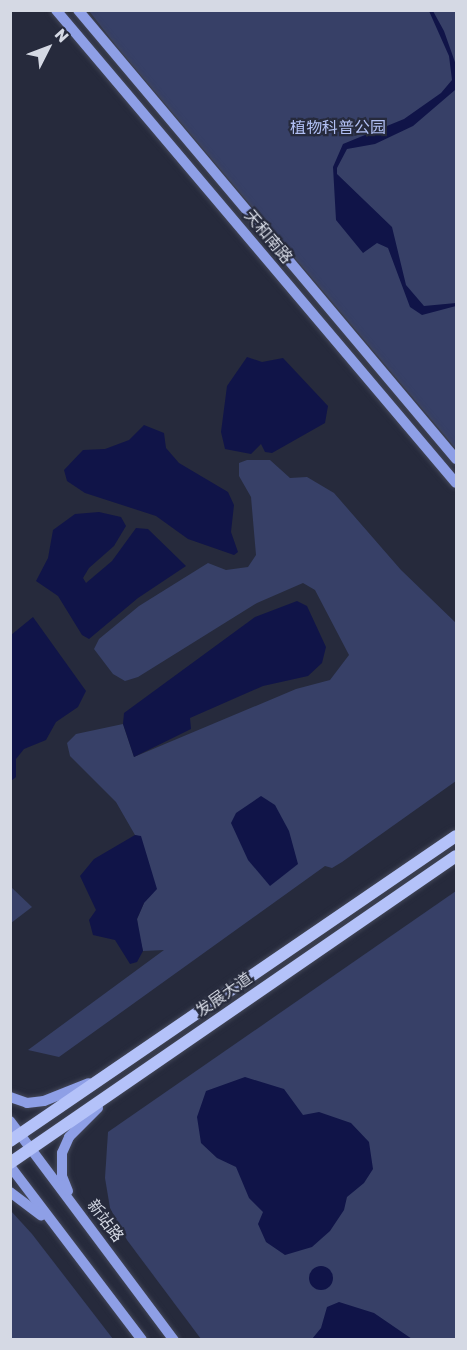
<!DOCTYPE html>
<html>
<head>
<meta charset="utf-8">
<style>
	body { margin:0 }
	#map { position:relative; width:467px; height:1350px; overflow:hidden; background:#262a3c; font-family:Rubik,"Noto Sans SC",sans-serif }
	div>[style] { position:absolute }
	.green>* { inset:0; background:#374067 }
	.water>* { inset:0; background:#101448 }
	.round { border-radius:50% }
	.roads { filter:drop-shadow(0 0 2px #424657) drop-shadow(0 0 2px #424657) }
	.secondary>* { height:10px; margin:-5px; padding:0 5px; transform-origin:5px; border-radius:5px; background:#8e9fe6 }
	.primary>* { height:12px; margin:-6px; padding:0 6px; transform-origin:6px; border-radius:6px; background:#b4c2f9 }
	span { translate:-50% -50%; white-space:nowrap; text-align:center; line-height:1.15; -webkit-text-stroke:4.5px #262a3c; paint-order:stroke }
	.park-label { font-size:16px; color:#b1bff3 }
	.street-label { font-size:16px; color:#d5d9e4 }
	.frame { position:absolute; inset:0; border:12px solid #d5d9e4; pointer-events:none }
	.north { position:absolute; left:18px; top:18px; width:60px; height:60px; -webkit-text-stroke:4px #262a3c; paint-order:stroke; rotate:48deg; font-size:16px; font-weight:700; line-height:24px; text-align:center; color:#d5d9e4 }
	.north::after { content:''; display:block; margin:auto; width:21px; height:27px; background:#d5d9e4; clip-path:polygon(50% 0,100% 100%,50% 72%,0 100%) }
</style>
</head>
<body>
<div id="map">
	<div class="green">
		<i style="clip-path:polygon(89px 11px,456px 11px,456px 449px,117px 47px)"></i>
		<i style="clip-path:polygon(247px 460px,270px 460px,290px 478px,307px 477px,334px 493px,401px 570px,456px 623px,456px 781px,342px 862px,332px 868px,325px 866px,59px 1057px,28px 1050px,164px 950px,143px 951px,138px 932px,137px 919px,144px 903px,141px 837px,135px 835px,116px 802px,70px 756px,67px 743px,76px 734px,123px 724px,134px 757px,296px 689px,330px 680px,349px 655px,315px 590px,303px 583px,257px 603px,138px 677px,125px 681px,113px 674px,94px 649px,99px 639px,139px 606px,208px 563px,226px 570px,248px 567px,256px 555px,251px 497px,239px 476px,239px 463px)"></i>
		<i style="clip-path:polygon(11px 887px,32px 907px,11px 923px)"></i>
		<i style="clip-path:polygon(456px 891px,456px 1339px,201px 1339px,127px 1240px,110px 1208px,105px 1178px,108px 1132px)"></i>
		<i style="clip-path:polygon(11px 1211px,32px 1234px,113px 1339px,11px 1339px)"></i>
	</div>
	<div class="water">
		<i style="clip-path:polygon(429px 11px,433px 11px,444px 31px,456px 65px,455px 90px,413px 126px,375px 144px,347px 149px,337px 168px,337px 174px,392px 227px,406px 285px,424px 306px,456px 303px,456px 306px,422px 315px,410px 307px,388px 248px,377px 243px,363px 253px,336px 220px,333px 167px,343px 144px,404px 119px,441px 93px,452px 80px,449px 56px)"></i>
		<i style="clip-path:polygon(247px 357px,262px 362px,283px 358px,328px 406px,325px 423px,272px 453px,265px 452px,261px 444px,251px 454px,225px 449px,221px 432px,227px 386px)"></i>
		<i style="clip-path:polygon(144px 425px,164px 433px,166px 448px,179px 463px,228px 492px,234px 505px,231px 532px,238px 552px,234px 555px,188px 539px,156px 516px,85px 493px,67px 481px,64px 470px,83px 450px,105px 449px,129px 440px)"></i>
		<i style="clip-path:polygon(99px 512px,121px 517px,126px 526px,114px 546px,89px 568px,83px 578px,86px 583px,112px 561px,136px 528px,148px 529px,186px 566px,138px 598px,89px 639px,82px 635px,58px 596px,36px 581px,48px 558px,53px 530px,75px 514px)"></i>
		<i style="clip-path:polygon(297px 601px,307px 606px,326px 647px,322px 663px,308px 676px,263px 686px,190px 718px,191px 729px,134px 757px,123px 724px,124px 713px,255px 617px)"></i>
		<i style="clip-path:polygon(33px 617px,86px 691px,78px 707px,56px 722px,46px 740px,24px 749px,16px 759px,16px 777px,11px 781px,11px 635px)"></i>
		<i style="clip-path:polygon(261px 796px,275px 805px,289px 831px,298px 864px,270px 886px,248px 860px,231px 823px,236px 813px)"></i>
		<i style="clip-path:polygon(135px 835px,141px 836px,157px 889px,144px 903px,137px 919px,143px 951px,137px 962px,130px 964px,115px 940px,93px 935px,89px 920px,96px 910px,80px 876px,94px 859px)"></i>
		<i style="clip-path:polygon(245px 1077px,284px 1089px,303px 1115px,319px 1112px,351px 1123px,369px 1142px,373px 1169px,364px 1183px,347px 1197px,344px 1210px,330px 1231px,312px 1247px,285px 1255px,266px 1242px,258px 1224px,263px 1212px,249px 1198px,236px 1167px,217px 1158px,201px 1143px,197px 1117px,206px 1091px)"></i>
		<i class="round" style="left:309px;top:1266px;width:24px;height:24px"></i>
		<i style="clip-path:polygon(339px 1302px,374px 1313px,412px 1339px,312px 1339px,321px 1328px,327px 1307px)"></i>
	</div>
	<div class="roads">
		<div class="secondary">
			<i style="left:56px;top:10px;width:619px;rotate:49.78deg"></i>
			<i style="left:78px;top:10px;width:587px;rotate:49.91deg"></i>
			<i style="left:10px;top:1097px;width:18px;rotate:19deg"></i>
			<i style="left:27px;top:1103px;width:17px;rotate:-7deg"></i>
			<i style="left:44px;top:1101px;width:48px;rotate:-21.8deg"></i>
			<i style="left:10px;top:1121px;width:274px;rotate:53.2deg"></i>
			<i style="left:10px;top:1166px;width:218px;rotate:52.8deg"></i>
			<i style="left:68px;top:1191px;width:16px;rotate:-112deg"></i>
			<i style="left:62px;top:1176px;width:23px;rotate:-90deg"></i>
			<i style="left:62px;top:1153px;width:17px;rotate:-66deg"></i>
			<i style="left:69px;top:1137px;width:41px;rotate:-45deg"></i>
			<i style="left:10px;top:1192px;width:39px;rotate:37deg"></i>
		</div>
		<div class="primary">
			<i style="left:10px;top:1141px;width:540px;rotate:-34.37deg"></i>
			<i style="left:10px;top:1163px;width:541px;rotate:-34.54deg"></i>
		</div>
	</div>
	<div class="park-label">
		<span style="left:338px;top:128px">植物科普公园</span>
	</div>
	<div class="street-label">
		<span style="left:268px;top:237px;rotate:50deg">天和南路</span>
		<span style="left:224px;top:995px;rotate:-35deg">发展大道</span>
		<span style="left:105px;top:1221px;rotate:53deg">新站路</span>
	</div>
	<div class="frame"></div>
	<div class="north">N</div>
</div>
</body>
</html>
